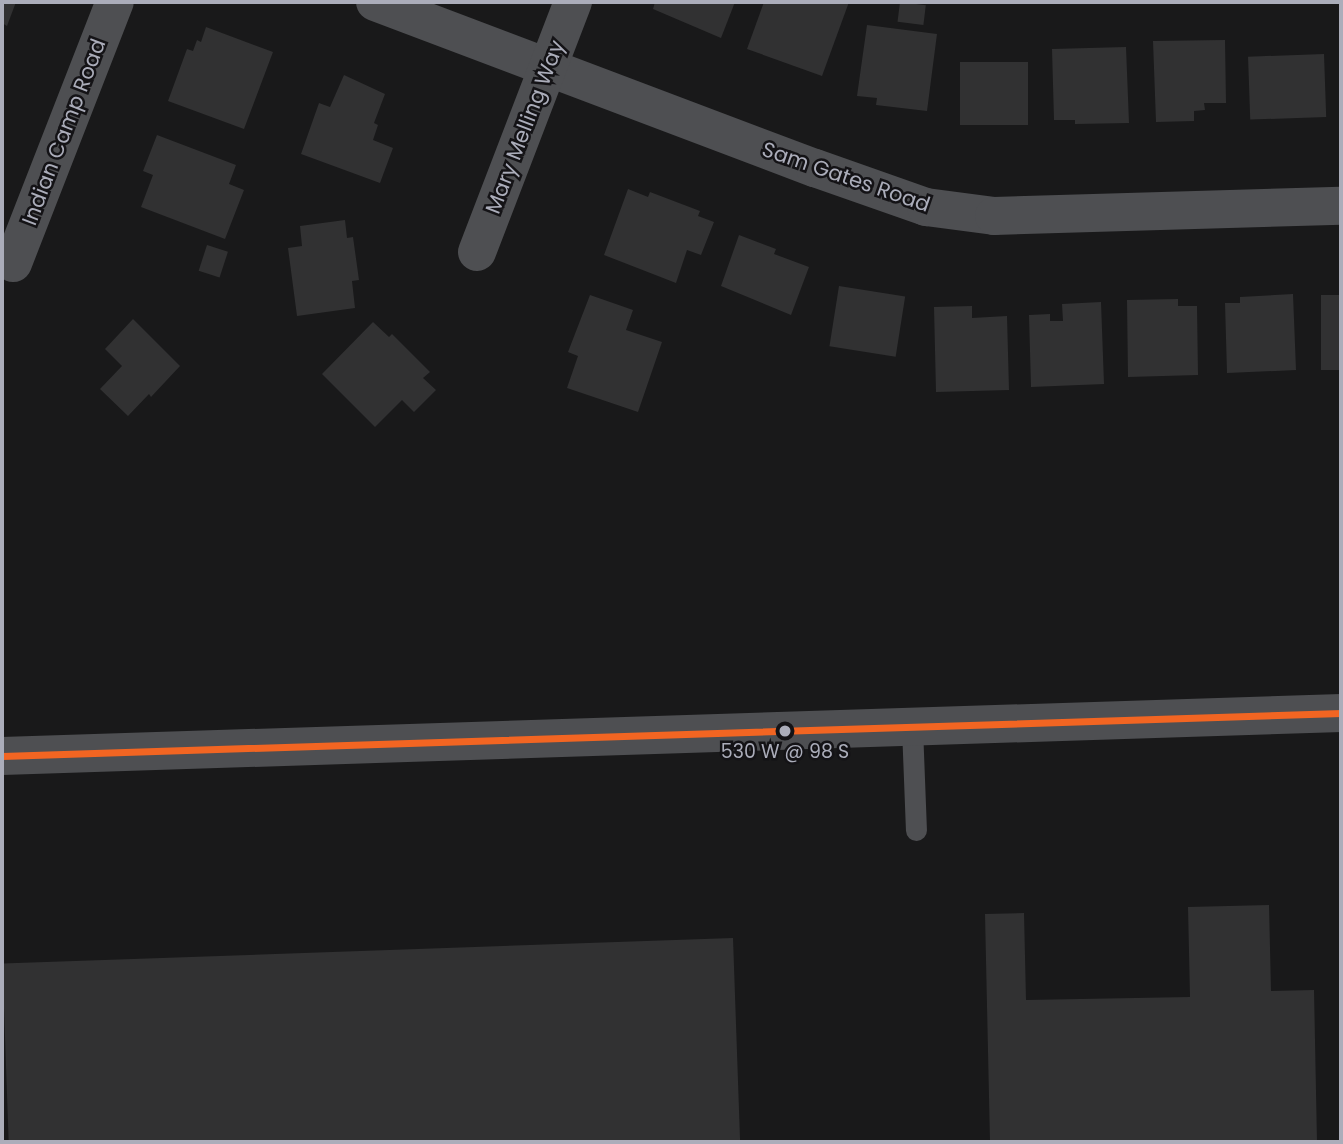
<!DOCTYPE html>
<html>
<head>
<meta charset="utf-8">
<style>
	body { margin:0 }
	#map { position:relative; width:1343px; height:1144px; overflow:hidden; background:#19191a; font-family:Poppins,sans-serif }
	div>[style] { position:absolute }
	.building>* { inset:0; background:#313132; transform-origin:0 0 }
	.service>* { height:21px; margin:-10.5px; padding:0 10.5px; transform-origin:10.5px; border-radius:10.5px; background:#4e4f52 }
	.minor>* { height:38px; margin:-19px; padding:0 19px; transform-origin:19px; border-radius:19px; background:#4e4f52 }
	.tertiary>* { height:38px; margin:-19px; padding:0 19px; transform-origin:19px; border-radius:19px; background:#4e4f52 }
	.bus-1>* { height:7px; margin:-3.5px; padding:0 3.5px; transform-origin:3.5px; border-radius:3.5px; background:#f26522 }
	.dots>* { width:19px; height:19px; translate:-50% -50%; box-sizing:border-box; border:4px solid #141316; border-radius:50% }
	span { translate:-50% -50%; white-space:nowrap; text-align:center; line-height:1.15; -webkit-text-stroke:5px #141316; paint-order:stroke }
	.bus-label { font-size:19px; color:#abadba }
	.street-label { font-size:21px; color:#abadba }
	.frame { position:absolute; inset:0; border:4px solid #abadba; pointer-events:none }
</style>
</head>
<body>
<div id="map">
	<div class="building">
		<i style="clip-path:polygon(2px 2px,16px 2px,7px 26px,2px 23px)"></i>
		<i style="clip-path:polygon(655px 2px,735px 2px,721px 38px,653px 9px)"></i>
		<i style="clip-path:polygon(764px 2px,849px 2px,822px 76px,747px 49px)"></i>
		<i style="left:900px;top:2px;width:26px;height:20px;rotate:7deg"></i>
		<i style="clip-path:polygon(867px 25px,937px 34px,927px 111px,876px 105px,877px 98px,857px 96px)"></i>
		<i style="clip-path:polygon(206px 27px,273px 52px,244px 129px,168px 101px,187px 49px,193px 51px,197px 40px,201px 42px)"></i>
		<i style="clip-path:polygon(1225px 40px,1226px 103px,1204px 103px,1205px 110px,1194px 111px,1194px 121px,1156px 122px,1153px 41px)"></i>
		<i style="clip-path:polygon(1126px 47px,1129px 123px,1075px 124px,1075px 120px,1054px 120px,1052px 49px)"></i>
		<i style="left:1324px;top:54px;width:63px;height:76px;rotate:88deg"></i>
		<i style="left:960px;top:62px;width:68px;height:63px"></i>
		<i style="clip-path:polygon(344px 75px,385px 94px,374px 123px,378px 125px,373px 140px,393px 148px,380px 183px,301px 154px,319px 103px,330px 107px)"></i>
		<i style="clip-path:polygon(157px 135px,236px 165px,229px 184px,244px 190px,225px 239px,141px 207px,153px 175px,143px 171px)"></i>
		<i style="clip-path:polygon(628px 189px,648px 197px,650px 192px,700px 211px,698px 216px,714px 222px,701px 255px,687px 250px,676px 283px,604px 255px)"></i>
		<i style="clip-path:polygon(345px 220px,347px 238px,353px 237px,359px 280px,352px 281px,355px 308px,297px 316px,288px 248px,302px 246px,300px 226px)"></i>
		<i style="clip-path:polygon(739px 235px,776px 249px,774px 254px,809px 267px,791px 315px,721px 286px)"></i>
		<i style="left:207px;top:245px;width:22px;height:27px;rotate:18deg"></i>
		<i style="left:839px;top:286px;width:67px;height:61px;rotate:9deg"></i>
		<i style="clip-path:polygon(1293px 294px,1296px 370px,1227px 373px,1225px 303px,1240px 303px,1240px 297px)"></i>
		<i style="clip-path:polygon(590px 295px,633px 310px,626px 330px,662px 342px,638px 412px,567px 388px,578px 356px,568px 352px)"></i>
		<i style="left:1341px;top:295px;width:75px;height:20px;rotate:90deg"></i>
		<i style="clip-path:polygon(1178px 299px,1178px 306px,1197px 306px,1198px 375px,1128px 377px,1127px 300px)"></i>
		<i style="clip-path:polygon(1101px 302px,1104px 384px,1031px 387px,1029px 315px,1050px 314px,1050px 321px,1063px 321px,1062px 304px)"></i>
		<i style="clip-path:polygon(972px 306px,972px 318px,1007px 316px,1009px 390px,936px 392px,934px 307px)"></i>
		<i style="clip-path:polygon(133px 319px,180px 366px,151px 397px,149px 394px,128px 416px,100px 389px,122px 366px,105px 349px)"></i>
		<i style="clip-path:polygon(373px 322px,389px 337px,392px 334px,430px 372px,423px 378px,436px 390px,414px 412px,402px 400px,375px 427px,322px 374px)"></i>
		<i style="clip-path:polygon(1269px 905px,1271px 991px,1314px 990px,1317px 1142px,990px 1142px,985px 914px,1024px 913px,1026px 1000px,1190px 997px,1188px 907px)"></i>
		<i style="left:733px;top:938px;width:204px;height:731px;rotate:88deg"></i>
	</div>
	<div class="service">
		<i style="left:912px;top:727px;width:103px;rotate:87.8deg"></i>
	</div>
	<div class="minor">
		<i style="left:375px;top:2px;width:470px;rotate:20.7deg"></i>
		<i style="left:815px;top:168px;width:118px;rotate:19.4deg"></i>
		<i style="left:926px;top:207px;width:69px;rotate:7.5deg"></i>
		<i style="left:994px;top:216px;width:347px;rotate:-1.7deg"></i>
		<i style="left:477px;top:252px;width:268px;rotate:-69deg"></i>
		<i style="left:13px;top:263px;width:280px;rotate:-68.7deg"></i>
	</div>
	<div class="tertiary">
		<i style="left:2px;top:756px;width:1340px;rotate:-1.84deg"></i>
	</div>
	<div class="bus-1">
		<i style="left:2px;top:756px;width:1340px;rotate:-1.84deg"></i>
	</div>
	<div class="dots">
		<i style="left:785px;top:731px;background:#abadba"></i>
	</div>
	<div class="bus-label">
		<span style="left:785px;top:752px">530 W @ 98 S</span>
	</div>
	<div class="street-label">
		<span style="left:525px;top:127px;rotate:-69deg">Mary Melling Way</span>
		<span style="left:64px;top:132px;rotate:-69deg">Indian Camp Road</span>
		<span style="left:846px;top:177px;rotate:19deg">Sam Gates Road</span>
	</div>
	<div class="frame"></div>
</div>
</body>
</html>
